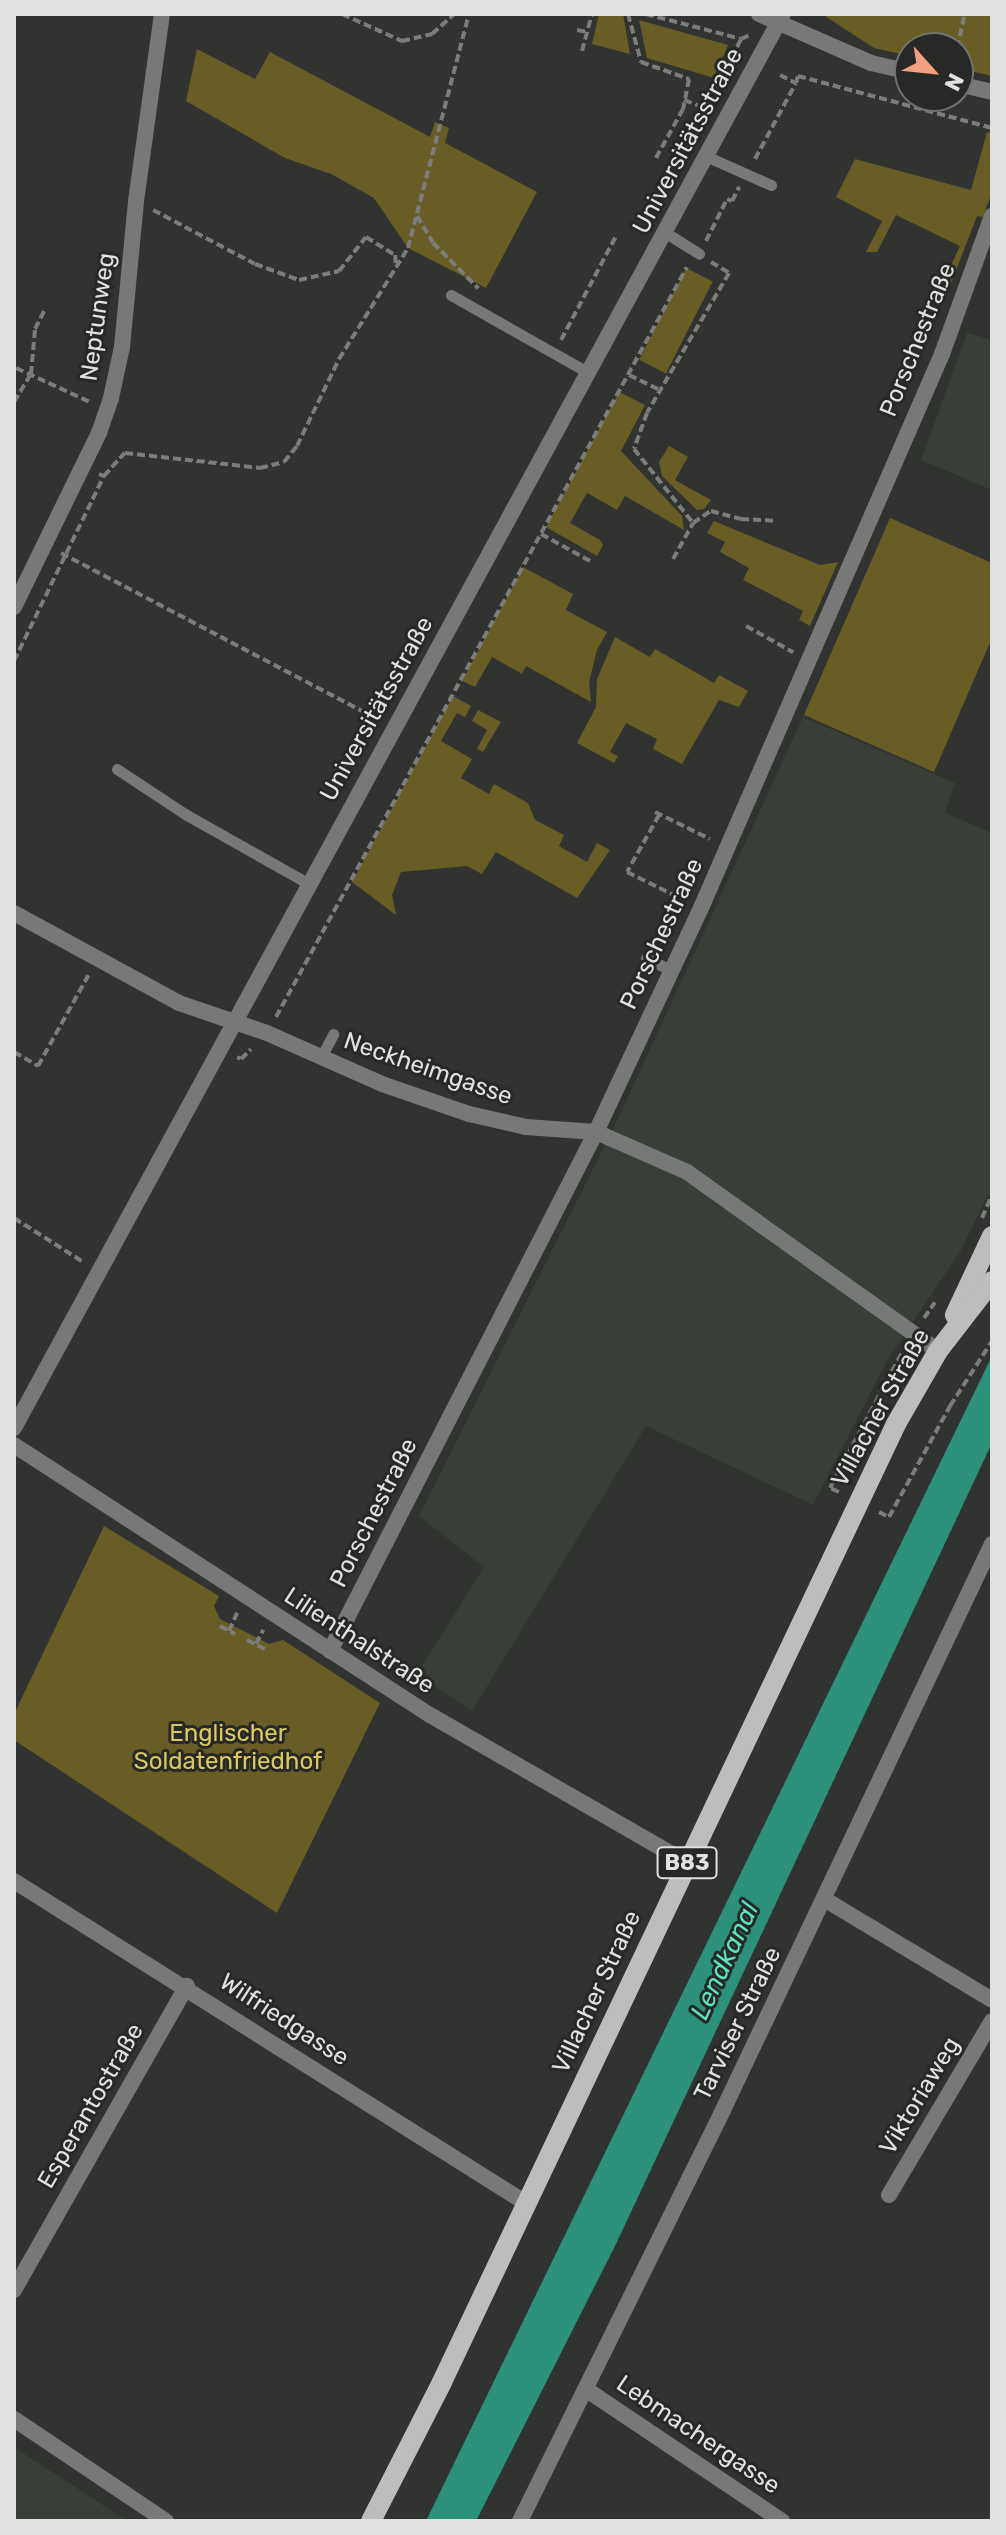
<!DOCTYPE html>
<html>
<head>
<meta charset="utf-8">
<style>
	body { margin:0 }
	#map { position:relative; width:1006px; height:2535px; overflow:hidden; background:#313331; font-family:Rubik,sans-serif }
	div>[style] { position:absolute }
	.built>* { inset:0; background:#393e37 }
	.green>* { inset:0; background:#675d25; transform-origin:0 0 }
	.water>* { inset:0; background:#2b917a }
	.path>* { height:4px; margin-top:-2px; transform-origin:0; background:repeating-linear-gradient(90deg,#7b7d7b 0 8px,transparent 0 12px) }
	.service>* { height:11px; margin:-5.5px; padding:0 5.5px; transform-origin:5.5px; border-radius:5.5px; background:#777878 }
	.minor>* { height:16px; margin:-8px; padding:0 8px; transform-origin:8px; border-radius:8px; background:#777878 }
	.primary>* { height:20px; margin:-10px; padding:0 10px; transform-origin:10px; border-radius:10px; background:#bcbebc }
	span { translate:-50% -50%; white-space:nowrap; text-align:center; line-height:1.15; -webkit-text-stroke:6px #272927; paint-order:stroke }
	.shield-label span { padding:2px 6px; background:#272927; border:2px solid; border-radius:6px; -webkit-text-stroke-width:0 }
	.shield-label { font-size:22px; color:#e1e2e0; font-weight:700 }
	.street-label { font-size:24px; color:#e1e2e0 }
	.park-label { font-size:24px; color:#dcc95e }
	.water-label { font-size:26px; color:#5ae4c2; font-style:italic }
	.frame { position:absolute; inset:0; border:16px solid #e1e2e0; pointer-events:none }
	.north { position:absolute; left:894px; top:32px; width:80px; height:80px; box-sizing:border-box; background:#272927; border:2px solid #717371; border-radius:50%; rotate:117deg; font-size:22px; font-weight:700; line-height:32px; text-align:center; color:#e1e2e0 }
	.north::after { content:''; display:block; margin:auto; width:28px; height:36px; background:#f2a07f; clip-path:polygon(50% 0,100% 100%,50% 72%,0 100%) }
</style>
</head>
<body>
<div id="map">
	<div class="built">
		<i style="clip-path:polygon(967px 333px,992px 340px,992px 490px,921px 460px)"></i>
		<i style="clip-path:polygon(803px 717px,955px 783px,945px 813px,992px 833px,992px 1187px,960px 1252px,888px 1359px,813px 1505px,646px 1426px,472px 1711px,417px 1674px,484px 1567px,419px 1516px,615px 1125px)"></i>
		<i style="clip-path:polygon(14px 2447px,127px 2521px,14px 2521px)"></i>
	</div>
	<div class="green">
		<i style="clip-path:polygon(599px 14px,623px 14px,630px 54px,592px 44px)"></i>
		<i style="clip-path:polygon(822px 14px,992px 14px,992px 76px,958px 68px,958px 48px,910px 48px,910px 56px,874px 48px)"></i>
		<i style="clip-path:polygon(639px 20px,728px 45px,714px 78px,647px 58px)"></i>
		<i style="clip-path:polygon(197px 49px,255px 79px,270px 52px,430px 137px,435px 122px,449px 128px,445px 143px,537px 192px,486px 288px,408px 248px,374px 198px,331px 174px,285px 158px,186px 101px)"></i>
		<i style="clip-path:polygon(987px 132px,992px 133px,992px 192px,983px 217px,977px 216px,947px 294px,939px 291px,960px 246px,896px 215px,877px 252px,866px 252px,882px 221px,836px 197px,855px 159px,971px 190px)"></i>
		<i style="left:686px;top:268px;width:30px;height:103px;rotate:27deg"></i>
		<i style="clip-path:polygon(619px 392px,645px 405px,621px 451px,682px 516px,684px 530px,625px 496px,617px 510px,587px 493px,570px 523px,600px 540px,603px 545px,597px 556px,546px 527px)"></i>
		<i style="clip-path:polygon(669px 446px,688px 457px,675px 480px,711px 500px,704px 509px,697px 510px,662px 476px,659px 462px)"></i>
		<i style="clip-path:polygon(890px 518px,992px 563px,992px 638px,934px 772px,804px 715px)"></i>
		<i style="clip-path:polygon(714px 521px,820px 565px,838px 562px,810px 626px,799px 620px,803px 611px,743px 580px,749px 568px,720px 552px,725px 542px,707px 533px)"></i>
		<i style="clip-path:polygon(523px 567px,573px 594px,566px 610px,607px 632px,597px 650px,589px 682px,591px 702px,526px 666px,522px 674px,492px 657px,475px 687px,462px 681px)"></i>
		<i style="clip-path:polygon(615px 637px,650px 657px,655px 649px,714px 683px,719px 675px,748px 691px,739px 707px,719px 700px,682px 764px,653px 749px,657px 739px,626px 723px,610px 752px,618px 756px,614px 763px,577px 743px,596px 707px,597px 679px)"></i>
		<i style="clip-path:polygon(453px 696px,471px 706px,465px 717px,457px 713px,441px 741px,472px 759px,461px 778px,489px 794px,494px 784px,528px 803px,535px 820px,564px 835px,559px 846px,587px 862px,597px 843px,610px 850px,577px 898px,496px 852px,482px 874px,467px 866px,401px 872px,392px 895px,396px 915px,352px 882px)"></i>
		<i style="clip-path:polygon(478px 710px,501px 722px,483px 752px,477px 749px,487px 730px,472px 721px)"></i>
		<i style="clip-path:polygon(104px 1526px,219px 1596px,214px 1606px,220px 1619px,269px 1644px,283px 1640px,380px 1703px,277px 1913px,14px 1740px,14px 1714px)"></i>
	</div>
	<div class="water">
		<i style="clip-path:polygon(992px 1356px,992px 1443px,615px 2246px,476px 2521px,426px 2521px)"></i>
	</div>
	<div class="path">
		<i style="left:342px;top:14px;width:66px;rotate:24.2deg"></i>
		<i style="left:402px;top:41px;width:31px;rotate:-13deg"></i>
		<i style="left:432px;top:34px;width:30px;rotate:-42deg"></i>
		<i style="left:628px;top:14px;width:50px;rotate:74.8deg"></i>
		<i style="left:641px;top:62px;width:51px;rotate:19.5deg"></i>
		<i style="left:689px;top:79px;width:31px;rotate:101deg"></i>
		<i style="left:683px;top:109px;width:56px;rotate:118.9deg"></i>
		<i style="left:646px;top:14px;width:98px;rotate:14.7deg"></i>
		<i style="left:577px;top:30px;width:10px;rotate:11deg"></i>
		<i style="left:957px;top:48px;width:35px;rotate:-77deg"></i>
		<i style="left:582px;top:51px;width:38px;rotate:-75deg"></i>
		<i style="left:780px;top:75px;width:18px;rotate:27deg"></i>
		<i style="left:796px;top:83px;width:7px;rotate:-74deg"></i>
		<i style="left:798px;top:76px;width:201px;rotate:15deg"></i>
		<i style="left:716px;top:90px;width:57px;rotate:-63.9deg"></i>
		<i style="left:741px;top:39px;width:10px;rotate:-24deg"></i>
		<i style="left:684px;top:100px;width:25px;rotate:21deg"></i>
		<i style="left:755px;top:159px;width:86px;rotate:-61.7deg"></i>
		<i style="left:153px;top:210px;width:115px;rotate:27.9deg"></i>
		<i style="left:255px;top:264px;width:47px;rotate:20deg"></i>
		<i style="left:299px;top:280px;width:41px;rotate:-12.7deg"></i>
		<i style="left:339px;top:271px;width:43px;rotate:-51.5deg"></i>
		<i style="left:366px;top:237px;width:34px;rotate:32deg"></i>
		<i style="left:395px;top:255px;width:9px;rotate:84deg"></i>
		<i style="left:417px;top:216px;width:31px;rotate:59deg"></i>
		<i style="left:433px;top:243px;width:64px;rotate:45deg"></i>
		<i style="left:706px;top:241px;width:47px;rotate:-63.4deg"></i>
		<i style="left:727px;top:199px;width:5px;rotate:22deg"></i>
		<i style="left:732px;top:201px;width:16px;rotate:-63deg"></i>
		<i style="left:711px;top:262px;width:21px;rotate:31deg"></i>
		<i style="left:729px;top:273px;width:162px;rotate:120.4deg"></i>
		<i style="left:647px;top:413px;width:38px;rotate:110deg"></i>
		<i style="left:634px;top:449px;width:95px;rotate:51.4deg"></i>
		<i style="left:693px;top:523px;width:22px;rotate:-34deg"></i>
		<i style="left:711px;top:511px;width:31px;rotate:15deg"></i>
		<i style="left:741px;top:519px;width:33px;rotate:3deg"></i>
		<i style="left:561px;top:340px;width:118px;rotate:-62.1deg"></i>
		<i style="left:16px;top:368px;width:81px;rotate:24.7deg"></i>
		<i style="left:629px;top:375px;width:34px;rotate:26deg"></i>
		<i style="left:14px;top:402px;width:33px;rotate:-59deg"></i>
		<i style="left:31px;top:374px;width:45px;rotate:-84.9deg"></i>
		<i style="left:35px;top:329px;width:22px;rotate:-63deg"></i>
		<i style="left:99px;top:474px;width:5px;rotate:22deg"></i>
		<i style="left:104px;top:476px;width:31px;rotate:-48deg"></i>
		<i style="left:125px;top:453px;width:136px;rotate:6.3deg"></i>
		<i style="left:260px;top:468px;width:25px;rotate:-14deg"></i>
		<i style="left:284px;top:462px;width:21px;rotate:-51deg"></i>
		<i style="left:297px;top:446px;width:97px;rotate:-64.2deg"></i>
		<i style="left:339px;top:359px;width:131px;rotate:-58.1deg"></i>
		<i style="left:408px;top:248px;width:242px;rotate:-75.4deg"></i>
		<i style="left:541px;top:534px;width:58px;rotate:28.8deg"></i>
		<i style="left:61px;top:553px;width:359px;rotate:27.7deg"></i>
		<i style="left:673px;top:559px;width:41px;rotate:-60.9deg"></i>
		<i style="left:746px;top:626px;width:54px;rotate:29deg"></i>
		<i style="left:14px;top:661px;width:206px;rotate:-64.1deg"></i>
		<i style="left:655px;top:812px;width:61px;rotate:26.1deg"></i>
		<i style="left:659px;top:815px;width:65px;rotate:119.3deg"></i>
		<i style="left:627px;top:872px;width:64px;rotate:26.2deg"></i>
		<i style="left:276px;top:1017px;width:855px;rotate:-61.28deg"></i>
		<i style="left:14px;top:1052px;width:28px;rotate:30deg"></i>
		<i style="left:38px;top:1066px;width:105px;rotate:-61deg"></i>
		<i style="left:237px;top:1057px;width:4px;rotate:27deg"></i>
		<i style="left:241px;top:1059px;width:14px;rotate:-45deg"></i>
		<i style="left:14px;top:1218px;width:82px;rotate:32.5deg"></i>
		<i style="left:982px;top:1218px;width:26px;rotate:-67deg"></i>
		<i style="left:924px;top:1318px;width:19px;rotate:-55deg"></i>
		<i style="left:839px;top:1492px;width:10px;rotate:-156deg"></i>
		<i style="left:830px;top:1488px;width:157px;rotate:-62deg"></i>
		<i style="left:879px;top:1512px;width:11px;rotate:27deg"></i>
		<i style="left:889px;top:1517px;width:127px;rotate:-61.2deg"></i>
		<i style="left:950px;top:1406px;width:77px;rotate:-57.1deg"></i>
		<i style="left:220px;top:1626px;width:17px;rotate:28deg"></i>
		<i style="left:229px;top:1631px;width:20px;rotate:-66deg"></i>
		<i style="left:247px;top:1640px;width:20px;rotate:27deg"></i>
		<i style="left:256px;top:1644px;width:16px;rotate:-63deg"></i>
	</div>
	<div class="service">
		<i style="left:708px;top:157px;width:69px;rotate:24deg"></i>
		<i style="left:666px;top:233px;width:39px;rotate:32deg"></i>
		<i style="left:451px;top:295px;width:159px;rotate:29.5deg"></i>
		<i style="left:117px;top:769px;width:82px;rotate:33.5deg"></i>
		<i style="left:185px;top:814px;width:142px;rotate:29.4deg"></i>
		<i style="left:646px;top:958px;width:28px;rotate:26deg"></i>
		<i style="left:321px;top:1057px;width:26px;rotate:-62deg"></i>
	</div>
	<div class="minor">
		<i style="left:759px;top:14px;width:122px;rotate:23.6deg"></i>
		<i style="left:871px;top:63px;width:40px;rotate:13deg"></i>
		<i style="left:958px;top:84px;width:35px;rotate:13deg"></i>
		<i style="left:14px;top:607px;width:194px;rotate:-64deg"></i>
		<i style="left:99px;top:433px;width:37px;rotate:-71deg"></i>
		<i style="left:111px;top:398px;width:52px;rotate:-77.8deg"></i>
		<i style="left:122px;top:347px;width:147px;rotate:-84.5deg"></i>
		<i style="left:136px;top:201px;width:189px;rotate:-82.1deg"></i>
		<i style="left:14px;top:913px;width:188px;rotate:28.6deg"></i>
		<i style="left:179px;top:1003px;width:93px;rotate:18.8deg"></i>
		<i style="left:267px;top:1033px;width:126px;rotate:23.9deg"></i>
		<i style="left:382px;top:1084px;width:92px;rotate:19deg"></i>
		<i style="left:469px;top:1114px;width:58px;rotate:12.8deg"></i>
		<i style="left:526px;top:1127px;width:70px;rotate:4.1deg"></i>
		<i style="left:596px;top:1132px;width:99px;rotate:23.7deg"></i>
		<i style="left:687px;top:1172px;width:308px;rotate:35.5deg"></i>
		<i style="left:14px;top:1428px;width:1610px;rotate:-61.46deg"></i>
		<i style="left:14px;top:1445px;width:496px;rotate:33deg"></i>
		<i style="left:430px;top:1715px;width:297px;rotate:29.9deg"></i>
		<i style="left:330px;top:1651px;width:583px;rotate:-62.86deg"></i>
		<i style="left:596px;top:1132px;width:247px;rotate:-64.9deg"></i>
		<i style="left:701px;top:908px;width:604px;rotate:-66.49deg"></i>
		<i style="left:942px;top:354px;width:147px;rotate:-70.1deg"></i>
		<i style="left:14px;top:1881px;width:605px;rotate:32.17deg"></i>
		<i style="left:824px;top:1899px;width:196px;rotate:31deg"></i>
		<i style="left:889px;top:2195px;width:202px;rotate:-59.4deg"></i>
		<i style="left:14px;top:2290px;width:350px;rotate:-60.4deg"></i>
		<i style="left:587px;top:2390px;width:235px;rotate:33.9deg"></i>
		<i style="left:14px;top:2419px;width:183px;rotate:33.9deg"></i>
		<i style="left:520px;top:2521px;width:458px;rotate:-63.7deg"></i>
		<i style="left:723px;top:2110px;width:627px;rotate:-64.58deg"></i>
	</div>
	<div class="primary">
		<i style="left:955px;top:1315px;width:87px;rotate:-64.9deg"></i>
		<i style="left:371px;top:2521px;width:156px;rotate:-62.9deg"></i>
		<i style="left:442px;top:2382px;width:1060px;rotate:-64.64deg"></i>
		<i style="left:896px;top:1424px;width:84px;rotate:-60.1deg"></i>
		<i style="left:938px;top:1351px;width:88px;rotate:-52.4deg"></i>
	</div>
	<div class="shield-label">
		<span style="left:687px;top:1863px">B83</span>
	</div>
	<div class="street-label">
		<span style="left:688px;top:141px;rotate:-62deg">Universitätsstraße</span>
		<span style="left:98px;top:317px;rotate:-82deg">Neptunweg</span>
		<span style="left:918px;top:340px;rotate:-68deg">Porschestraße</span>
		<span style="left:377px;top:709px;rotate:-61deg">Universitätsstraße</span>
		<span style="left:662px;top:934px;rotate:-65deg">Porschestraße</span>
		<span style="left:428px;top:1069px;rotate:19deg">Neckheimgasse</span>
		<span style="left:881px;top:1408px;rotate:-61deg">Villacher Straße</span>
		<span style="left:374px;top:1513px;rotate:-63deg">Porschestraße</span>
		<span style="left:359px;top:1641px;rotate:33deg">Lilienthalstraße</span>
		<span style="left:597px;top:1992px;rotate:-65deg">Villacher Straße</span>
		<span style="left:284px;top:2020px;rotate:33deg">Wilfriedgasse</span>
		<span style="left:738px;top:2024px;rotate:-64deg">Tarviser Straße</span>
		<span style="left:920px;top:2096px;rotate:-59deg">Viktoriaweg</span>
		<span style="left:91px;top:2106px;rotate:-60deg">Esperantostraße</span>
		<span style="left:698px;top:2435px;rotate:34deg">Lebmachergasse</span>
	</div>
	<div class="park-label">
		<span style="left:228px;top:1748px">Englischer<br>Soldatenfriedhof</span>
	</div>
	<div class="water-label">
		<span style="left:725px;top:1961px;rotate:-65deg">Lendkanal</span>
	</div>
	<div class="frame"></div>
	<div class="north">N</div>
</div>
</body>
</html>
